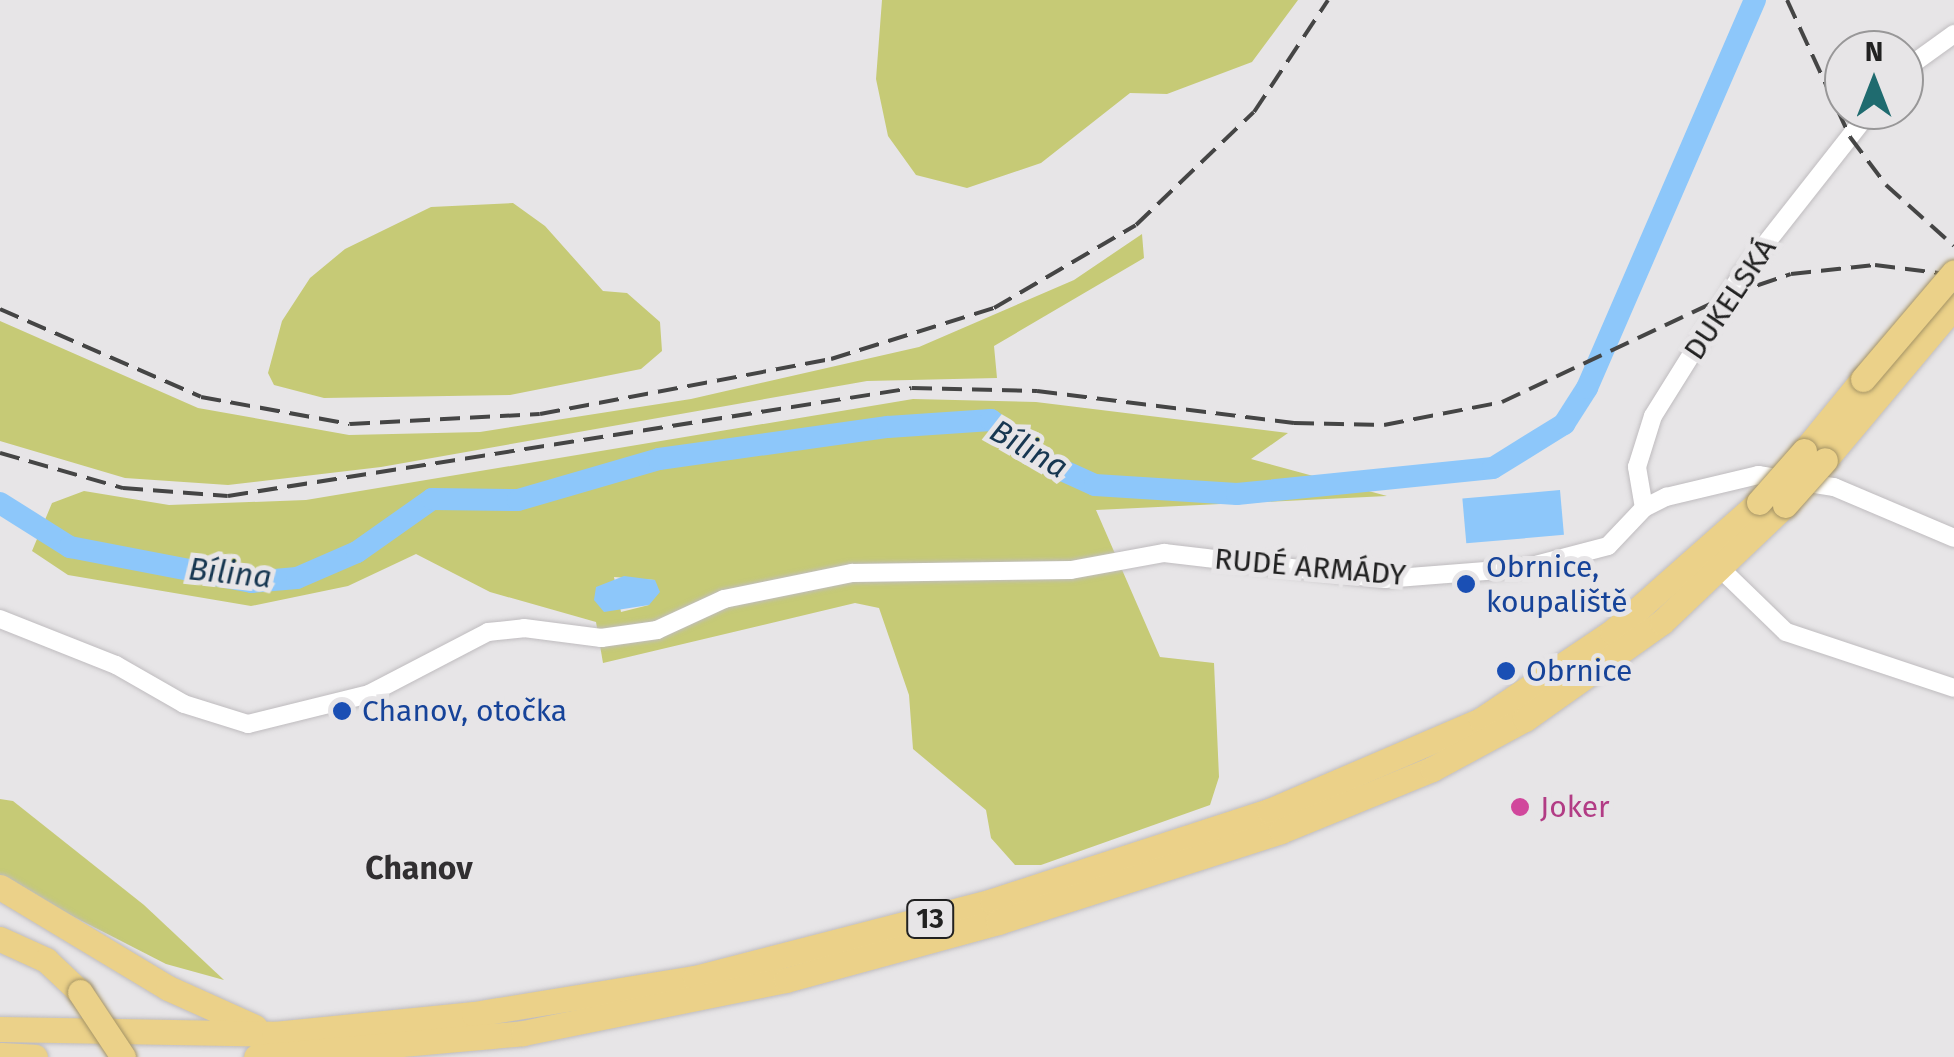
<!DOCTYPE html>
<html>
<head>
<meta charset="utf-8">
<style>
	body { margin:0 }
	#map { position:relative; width:1954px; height:1057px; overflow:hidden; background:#e7e5e7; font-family:"Fira Sans",sans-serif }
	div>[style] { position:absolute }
	.green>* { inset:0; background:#c6ca76 }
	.water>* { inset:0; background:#8dc7fa; transform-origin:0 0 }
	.river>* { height:22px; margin:-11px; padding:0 11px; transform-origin:11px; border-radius:11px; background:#8dc7fa }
	.roads { filter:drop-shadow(0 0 2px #bfbcbf) drop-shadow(0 0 2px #bfbcbf) }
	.minor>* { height:18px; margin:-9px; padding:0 9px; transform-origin:9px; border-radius:9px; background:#fff }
	.highway>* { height:25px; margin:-12.5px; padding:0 12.5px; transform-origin:12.5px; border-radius:12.5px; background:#ebd189 }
	.rail>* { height:4px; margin-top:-2px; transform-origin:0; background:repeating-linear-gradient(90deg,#454545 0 20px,transparent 0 30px) }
	.bridges { filter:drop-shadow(0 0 2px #a49365) drop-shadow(0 0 2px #a49365) }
	.highway-bridge>* { height:25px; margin:-12.5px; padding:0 12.5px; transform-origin:12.5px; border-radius:12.5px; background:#ebd189 }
	.dots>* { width:28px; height:28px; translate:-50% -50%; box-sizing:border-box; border:5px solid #e7e5e7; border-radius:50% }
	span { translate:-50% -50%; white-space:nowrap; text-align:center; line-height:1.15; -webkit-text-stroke:10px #e7e5e7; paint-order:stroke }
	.shield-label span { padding:2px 8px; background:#e7e5e7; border:2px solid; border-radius:8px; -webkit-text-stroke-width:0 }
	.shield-label { font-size:28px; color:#212121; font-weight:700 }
	.street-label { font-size:30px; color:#212121 }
	.transit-label { font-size:30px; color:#164399 }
	.left { translate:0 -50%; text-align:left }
	.hotel-label { font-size:30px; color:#b23c85 }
	.water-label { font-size:32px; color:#173751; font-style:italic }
	.neighbourhood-label { font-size:32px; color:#312f31; font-weight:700 }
	.north { position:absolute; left:1824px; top:30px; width:100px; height:100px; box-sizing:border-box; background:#e7e5e7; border:2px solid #989798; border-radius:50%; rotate:0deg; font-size:28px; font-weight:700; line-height:40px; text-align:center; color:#212121 }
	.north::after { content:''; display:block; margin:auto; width:35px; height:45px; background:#1f6b6f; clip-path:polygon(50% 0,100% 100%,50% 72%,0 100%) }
</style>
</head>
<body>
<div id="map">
	<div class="green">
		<i style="clip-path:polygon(882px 0,1298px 0,1252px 62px,1167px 94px,1130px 93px,1041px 163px,967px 188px,916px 175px,888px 136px,876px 79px)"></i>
		<i style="clip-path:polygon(513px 203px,545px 226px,603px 291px,627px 293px,660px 322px,662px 351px,641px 369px,510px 395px,324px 398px,274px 385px,268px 373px,282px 321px,310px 278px,345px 249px,431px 207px)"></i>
		<i style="clip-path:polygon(1142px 234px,1144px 258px,994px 346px,997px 378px,867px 381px,381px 467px,228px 485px,125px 478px,0 441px,0 321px,198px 408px,349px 435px,480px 432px,691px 399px,919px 347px,1074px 280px)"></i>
		<i style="clip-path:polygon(evenodd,913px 399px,1036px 402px,1288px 433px,1251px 459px,1387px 496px,1096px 510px,1160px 657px,1214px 663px,1219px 777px,1210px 805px,1041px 865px,1015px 865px,991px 838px,986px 810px,913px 749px,909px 695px,879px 608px,855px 603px,603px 663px,596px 622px,490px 592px,416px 554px,348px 586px,251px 606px,68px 575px,32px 551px,52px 503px,84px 491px,169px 505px,306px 500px,913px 399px,614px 577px,655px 580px,649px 605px,621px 612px,614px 577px)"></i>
		<i style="clip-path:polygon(0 799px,13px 801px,144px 905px,224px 980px,166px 964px,0 879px)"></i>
	</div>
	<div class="water">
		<i style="left:1560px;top:490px;width:45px;height:98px;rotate:85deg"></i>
		<i style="clip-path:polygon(624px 576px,655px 580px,660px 592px,649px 605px,604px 612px,594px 600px,596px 587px)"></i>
	</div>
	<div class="river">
		<i style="left:0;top:503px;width:83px;rotate:32.2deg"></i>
		<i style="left:70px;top:547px;width:185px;rotate:10.9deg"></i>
		<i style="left:252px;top:582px;width:45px;rotate:-5.1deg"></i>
		<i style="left:297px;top:578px;width:65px;rotate:-23.4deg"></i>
		<i style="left:357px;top:552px;width:92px;rotate:-35.2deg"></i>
		<i style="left:432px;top:499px;width:86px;rotate:0.7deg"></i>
		<i style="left:518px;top:500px;width:147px;rotate:-16.2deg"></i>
		<i style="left:659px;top:459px;width:231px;rotate:-8deg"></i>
		<i style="left:888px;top:427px;width:103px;rotate:-3.9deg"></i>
		<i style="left:991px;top:420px;width:65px;rotate:38.8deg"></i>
		<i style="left:1042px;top:461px;width:58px;rotate:24.4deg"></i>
		<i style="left:1095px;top:485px;width:142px;rotate:3.6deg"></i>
		<i style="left:1237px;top:494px;width:257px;rotate:-5.8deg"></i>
		<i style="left:1493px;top:468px;width:84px;rotate:-31.8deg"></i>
		<i style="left:1564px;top:424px;width:43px;rotate:-57.4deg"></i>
		<i style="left:1587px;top:388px;width:423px;rotate:-66.6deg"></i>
	</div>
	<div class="roads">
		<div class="minor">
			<i style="left:1904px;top:70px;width:62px;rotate:-35.8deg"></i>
			<i style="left:1644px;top:508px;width:42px;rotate:-99.7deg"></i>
			<i style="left:1637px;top:467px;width:53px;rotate:-72.6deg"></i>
			<i style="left:1653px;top:416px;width:166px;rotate:-58deg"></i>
			<i style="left:1741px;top:275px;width:210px;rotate:-51.8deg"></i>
			<i style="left:1722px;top:570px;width:89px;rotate:44.1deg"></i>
			<i style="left:1786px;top:632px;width:177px;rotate:18.4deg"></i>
			<i style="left:0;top:619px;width:125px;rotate:21.6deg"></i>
			<i style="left:116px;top:665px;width:78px;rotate:29.8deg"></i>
			<i style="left:184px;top:704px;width:67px;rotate:17.4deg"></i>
			<i style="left:248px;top:724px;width:125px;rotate:-13.9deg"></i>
			<i style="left:369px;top:694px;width:134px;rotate:-27.5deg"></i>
			<i style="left:488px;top:632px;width:36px;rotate:-6deg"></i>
			<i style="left:524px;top:628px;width:78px;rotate:7.4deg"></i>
			<i style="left:601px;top:638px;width:57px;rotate:-8.1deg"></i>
			<i style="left:657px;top:630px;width:74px;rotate:-24.8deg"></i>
			<i style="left:724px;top:599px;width:131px;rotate:-11.5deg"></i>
			<i style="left:852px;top:573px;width:219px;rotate:-0.8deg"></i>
			<i style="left:1071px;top:570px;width:95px;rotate:-10.4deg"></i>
			<i style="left:1164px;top:553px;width:222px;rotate:6.7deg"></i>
			<i style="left:1384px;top:579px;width:140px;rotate:-4.5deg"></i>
			<i style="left:1524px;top:568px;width:87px;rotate:-14.7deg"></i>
			<i style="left:1608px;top:546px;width:52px;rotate:-46.5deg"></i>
			<i style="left:1644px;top:508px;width:25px;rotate:-27deg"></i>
			<i style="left:1666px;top:497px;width:95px;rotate:-13.4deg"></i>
			<i style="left:1758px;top:475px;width:77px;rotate:9deg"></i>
			<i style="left:1834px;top:487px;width:130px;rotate:23deg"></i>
		</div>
		<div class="highway">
			<i style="left:1804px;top:451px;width:93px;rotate:-50.7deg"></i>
			<i style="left:1825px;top:460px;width:201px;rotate:-50deg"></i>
			<i style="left:0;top:887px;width:196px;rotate:31deg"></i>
			<i style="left:168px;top:988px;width:95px;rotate:24.1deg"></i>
			<i style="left:0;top:939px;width:51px;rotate:24.5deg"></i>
			<i style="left:46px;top:960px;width:47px;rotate:43.3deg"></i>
			<i style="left:0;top:1029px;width:274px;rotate:1deg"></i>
			<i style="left:274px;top:1034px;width:201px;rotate:-5.7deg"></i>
			<i style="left:474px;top:1014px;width:224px;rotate:-9.3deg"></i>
			<i style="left:695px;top:978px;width:307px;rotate:-14.5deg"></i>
			<i style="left:992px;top:901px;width:291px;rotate:-18deg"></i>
			<i style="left:1269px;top:811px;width:231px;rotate:-23.2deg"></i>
			<i style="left:1481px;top:720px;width:158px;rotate:-33.9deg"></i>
			<i style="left:1612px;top:632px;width:196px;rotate:-41.5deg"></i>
			<i style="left:0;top:1055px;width:35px;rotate:3deg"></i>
			<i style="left:256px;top:1057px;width:268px;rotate:-5.1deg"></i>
			<i style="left:523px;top:1033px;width:268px;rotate:-11.4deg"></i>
			<i style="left:786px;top:980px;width:220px;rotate:-15.3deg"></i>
			<i style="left:998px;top:922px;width:297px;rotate:-17.8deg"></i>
			<i style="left:1281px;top:831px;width:163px;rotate:-22.3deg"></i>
			<i style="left:1432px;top:769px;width:106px;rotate:-28.3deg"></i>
			<i style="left:1525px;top:719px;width:168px;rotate:-35.3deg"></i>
			<i style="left:1662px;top:622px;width:170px;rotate:-43.6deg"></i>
		</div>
	</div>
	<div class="rail">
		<i style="left:1787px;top:0;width:151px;rotate:65.3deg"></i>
		<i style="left:1850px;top:137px;width:60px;rotate:53.1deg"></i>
		<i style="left:1886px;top:185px;width:91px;rotate:41.9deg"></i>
		<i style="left:0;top:309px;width:219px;rotate:23.6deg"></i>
		<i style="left:201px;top:397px;width:151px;rotate:10.3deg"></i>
		<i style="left:350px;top:424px;width:190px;rotate:-3deg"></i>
		<i style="left:540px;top:414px;width:296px;rotate:-10.7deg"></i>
		<i style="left:831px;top:359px;width:171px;rotate:-17.4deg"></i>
		<i style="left:994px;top:308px;width:164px;rotate:-30.3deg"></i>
		<i style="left:1136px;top:225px;width:163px;rotate:-43.8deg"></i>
		<i style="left:1254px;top:112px;width:134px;rotate:-56.5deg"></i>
		<i style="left:0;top:453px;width:128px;rotate:15.9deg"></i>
		<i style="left:123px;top:488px;width:105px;rotate:4.4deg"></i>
		<i style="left:228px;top:496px;width:692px;rotate:-8.97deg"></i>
		<i style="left:912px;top:388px;width:125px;rotate:1.4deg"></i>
		<i style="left:1037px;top:391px;width:259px;rotate:7.1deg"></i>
		<i style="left:1294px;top:423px;width:90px;rotate:1.3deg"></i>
		<i style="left:1384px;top:425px;width:120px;rotate:-11deg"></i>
		<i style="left:1502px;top:402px;width:251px;rotate:-25.2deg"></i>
		<i style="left:1729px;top:295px;width:65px;rotate:-18.7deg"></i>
		<i style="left:1791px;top:274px;width:84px;rotate:-6.1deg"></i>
		<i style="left:1875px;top:265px;width:80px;rotate:7.2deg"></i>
	</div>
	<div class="bridges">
		<div class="highway-bridge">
			<i style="left:1863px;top:379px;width:140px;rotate:-49.6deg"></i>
			<i style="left:1759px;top:502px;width:68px;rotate:-48.6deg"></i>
			<i style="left:1785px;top:505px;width:60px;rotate:-48.4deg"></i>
			<i style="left:80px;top:992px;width:78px;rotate:56.5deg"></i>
		</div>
	</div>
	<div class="dots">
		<i style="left:1466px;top:584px;background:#1a4fb4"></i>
		<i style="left:1506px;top:671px;background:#1a4fb4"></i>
		<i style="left:342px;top:711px;background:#1a4fb4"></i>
		<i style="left:1520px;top:807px;background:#d1479c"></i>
	</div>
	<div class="shield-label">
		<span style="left:930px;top:919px">13</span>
	</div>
	<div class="street-label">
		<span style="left:1730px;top:299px;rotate:-56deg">DUKELSKÁ</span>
		<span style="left:1310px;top:567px;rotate:5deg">RUDÉ ARMÁDY</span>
	</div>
	<div class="transit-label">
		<span class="left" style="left:1486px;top:584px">Obrnice,<br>koupaliště</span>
		<span class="left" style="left:1526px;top:671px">Obrnice</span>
		<span class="left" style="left:362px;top:711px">Chanov, otočka</span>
	</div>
	<div class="hotel-label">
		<span class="left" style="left:1540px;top:807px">Joker</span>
	</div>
	<div class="water-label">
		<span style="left:1029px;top:449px;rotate:30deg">Bílina</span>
		<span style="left:230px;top:573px;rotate:6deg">Bílina</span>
	</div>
	<div class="neighbourhood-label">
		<span style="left:419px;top:868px">Chanov</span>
	</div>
	<div class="north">N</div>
</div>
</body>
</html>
